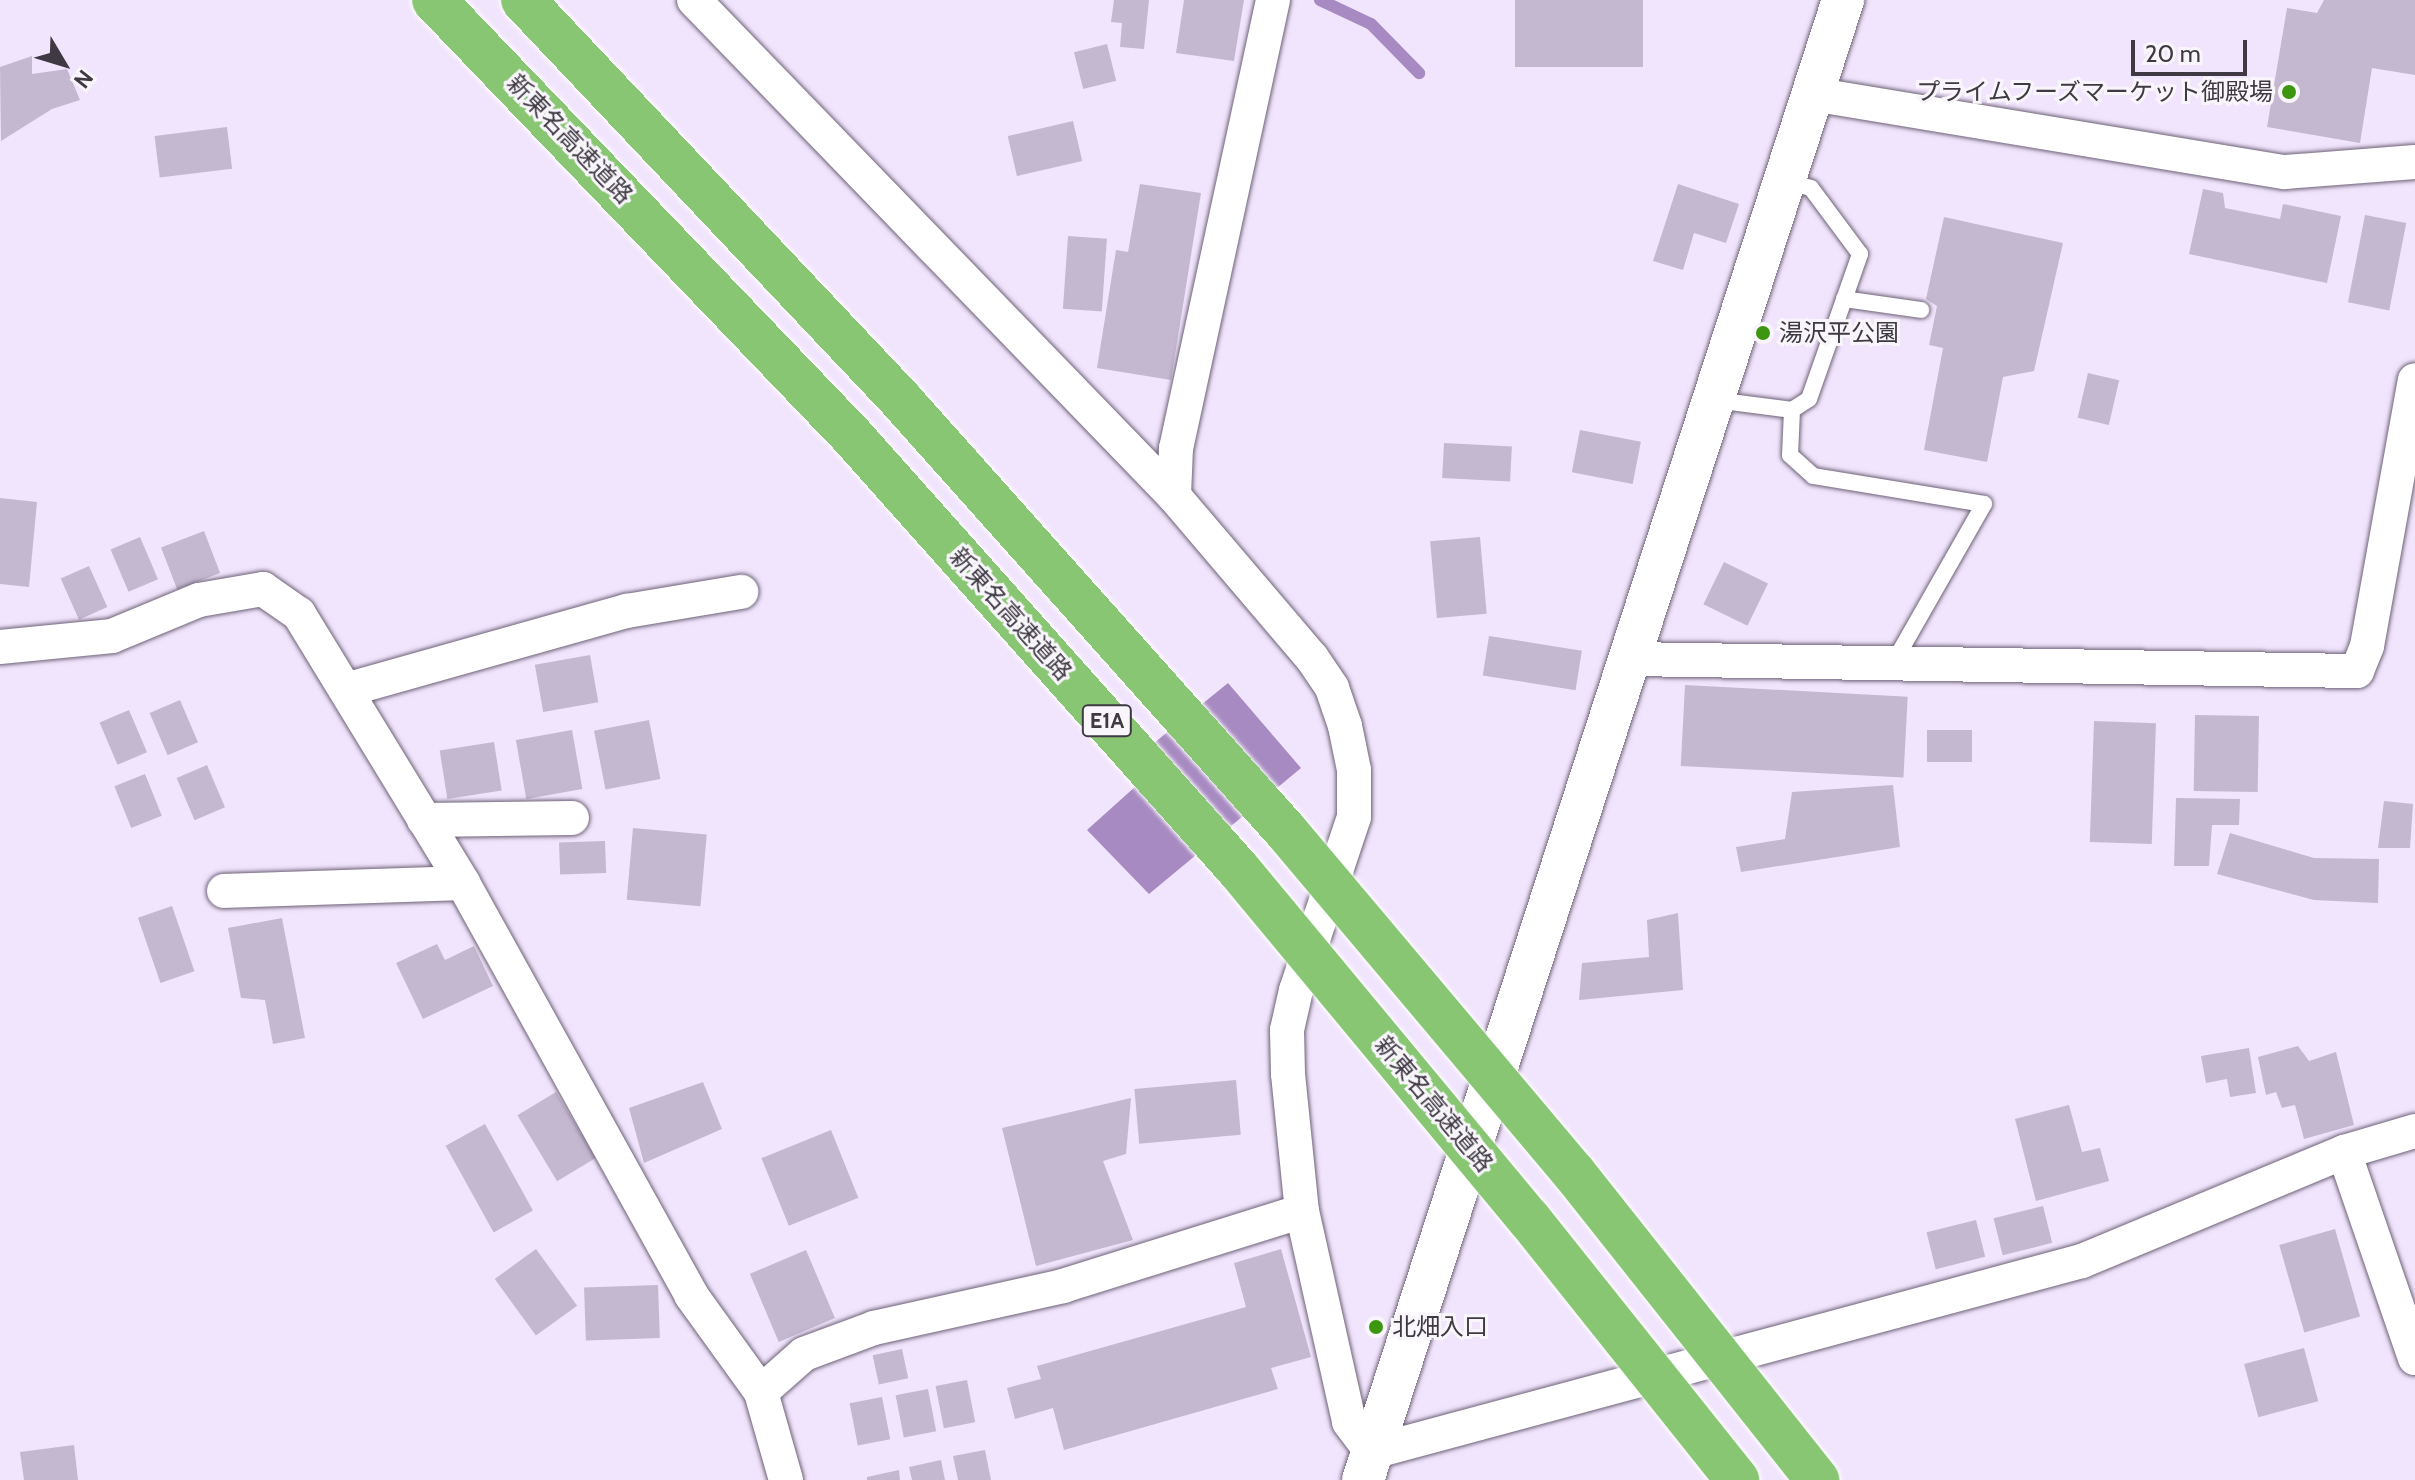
<!DOCTYPE html>
<html>
<head>
<meta charset="utf-8">
<style>
	body { margin:0 }
	#map { position:relative; width:2415px; height:1480px; overflow:hidden; background:#f1e5fd; font-family:Cabin,"Noto Sans JP",sans-serif }
	div>[style] { position:absolute }
	.water>* { inset:0; background:#a78ac1 }
	.stream>* { height:12px; margin:-6px; padding:0 6px; transform-origin:6px; border-radius:6px; background:#a78ac1 }
	.building>* { inset:0; background:#c4b8d0; transform-origin:0 0 }
	.roads { filter:drop-shadow(0 0 2px #6d6277) drop-shadow(0 0 2px #6d6277) }
	.service>* { height:16px; margin:-8px; padding:0 8px; transform-origin:8px; border-radius:8px; background:#fff }
	.minor>* { height:34px; margin:-17px; padding:0 17px; transform-origin:17px; border-radius:17px; background:#fff }
	.tertiary>* { height:42px; margin:-21px; padding:0 21px; transform-origin:21px; border-radius:21px; background:#fff }
	.bridges { filter:drop-shadow(0 0 2px #fff) drop-shadow(0 0 2px #fff) }
	.motorway-bridge>* { height:44px; margin:-22px; padding:0 22px; transform-origin:22px; border-radius:22px; background:#88c674 }
	.dots>* { width:22px; height:22px; translate:-50% -50%; box-sizing:border-box; border:4px solid #f9f6fb; border-radius:50% }
	span { translate:-50% -50%; white-space:nowrap; text-align:center; line-height:1.15; -webkit-text-stroke:6px #f9f6fb; paint-order:stroke }
	.shield-label span { padding:2px 6px; background:#f9f6fb; border:2px solid; border-radius:6px; -webkit-text-stroke-width:0 }
	.shield-label { font-size:22px; color:#3e3942; font-weight:700 }
	.poi-label { font-size:24px; color:#3e3942 }
	.right { translate:-100% -50%; text-align:right }
	.left { translate:0 -50%; text-align:left }
	.street-label { font-size:24px; color:#3e3942 }
	.north { position:absolute; left:24px; top:24px; width:80px; height:80px; -webkit-text-stroke:6px #f9f6fb; paint-order:stroke; rotate:128deg; font-size:22px; font-weight:700; line-height:32px; text-align:center; color:#3e3942 }
	.north::after { content:''; display:block; margin:auto; width:28px; height:36px; background:#3e3942; clip-path:polygon(50% 0,100% 100%,50% 72%,0 100%) }
	.scale { position:absolute; left:2131px; top:40px; width:116px; height:36px; box-sizing:border-box; border:4px solid #3e3942; border-top:0; padding-left:10px; font-size:24px; line-height:28px; white-space:nowrap; color:#3e3942; -webkit-text-stroke:6px #f9f6fb; paint-order:stroke }
</style>
</head>
<body>
<div id="map">
	<div class="water">
		<i style="clip-path:polygon(1228px 683px,1301px 768px,1149px 894px,1087px 830px,1136px 786px,1122px 769px)"></i>
	</div>
	<div class="stream">
		<i style="left:1320px;top:0;width:56px;rotate:25.2deg"></i>
		<i style="left:1371px;top:24px;width:69px;rotate:45.6deg"></i>
	</div>
	<div class="building">
		<i style="clip-path:polygon(1114px 0,1149px 0,1144px 49px,1120px 47px,1122px 23px,1111px 22px)"></i>
		<i style="clip-path:polygon(1184px 0,1244px 0,1234px 61px,1176px 53px)"></i>
		<i style="left:1515px;top:0;width:128px;height:67px"></i>
		<i style="clip-path:polygon(2324px 0,2415px 0,2415px 75px,2372px 68px,2360px 143px,2267px 127px,2287px 8px,2317px 13px)"></i>
		<i style="left:1107px;top:44px;width:38px;height:34px;rotate:76deg"></i>
		<i style="clip-path:polygon(32px 56px,32px 74px,67px 69px,80px 100px,52px 109px,1px 141px,0 67px)"></i>
		<i style="left:1073px;top:121px;width:41px;height:67px;rotate:77deg"></i>
		<i style="left:227px;top:127px;width:42px;height:73px;rotate:83deg"></i>
		<i style="clip-path:polygon(1140px 184px,1201px 193px,1171px 380px,1097px 368px,1116px 250px,1128px 252px)"></i>
		<i style="clip-path:polygon(1678px 184px,1739px 204px,1726px 243px,1694px 233px,1683px 270px,1653px 261px)"></i>
		<i style="clip-path:polygon(2203px 189px,2223px 193px,2225px 208px,2280px 219px,2283px 204px,2341px 216px,2327px 283px,2189px 254px)"></i>
		<i style="left:2365px;top:215px;width:42px;height:89px;rotate:11deg"></i>
		<i style="clip-path:polygon(1944px 217px,2063px 243px,2034px 371px,2003px 377px,1987px 462px,1924px 450px,1943px 348px,1929px 345px,1937px 306px,1926px 299px)"></i>
		<i style="left:1068px;top:236px;width:39px;height:73px;rotate:4deg"></i>
		<i style="left:2088px;top:373px;width:32px;height:46px;rotate:13deg"></i>
		<i style="left:1580px;top:430px;width:62px;height:43px;rotate:11deg"></i>
		<i style="left:1444px;top:443px;width:68px;height:35px;rotate:3deg"></i>
		<i style="clip-path:polygon(0 498px,37px 502px,29px 587px,0 584px)"></i>
		<i style="left:204px;top:531px;width:45px;height:46px;rotate:69deg"></i>
		<i style="left:140px;top:537px;width:46px;height:32px;rotate:67deg"></i>
		<i style="left:1480px;top:537px;width:77px;height:50px;rotate:85deg"></i>
		<i style="left:1724px;top:562px;width:49px;height:47px;rotate:26deg"></i>
		<i style="left:89px;top:566px;width:45px;height:31px;rotate:66deg"></i>
		<i style="left:1489px;top:636px;width:94px;height:40px;rotate:9deg"></i>
		<i style="left:590px;top:655px;width:48px;height:56px;rotate:80deg"></i>
		<i style="left:1685px;top:685px;width:223px;height:81px;rotate:3deg"></i>
		<i style="left:180px;top:700px;width:46px;height:33px;rotate:67deg"></i>
		<i style="left:129px;top:710px;width:46px;height:32px;rotate:67deg"></i>
		<i style="left:2195px;top:715px;width:64px;height:76px;rotate:1deg"></i>
		<i style="left:649px;top:720px;width:60px;height:56px;rotate:79deg"></i>
		<i style="left:2094px;top:721px;width:62px;height:121px;rotate:2deg"></i>
		<i style="left:572px;top:730px;width:60px;height:57px;rotate:80deg"></i>
		<i style="left:1972px;top:730px;width:32px;height:45px;rotate:90deg"></i>
		<i style="left:494px;top:742px;width:49px;height:55px;rotate:81deg"></i>
		<i style="left:207px;top:765px;width:46px;height:33px;rotate:67deg"></i>
		<i style="left:145px;top:774px;width:45px;height:33px;rotate:68deg"></i>
		<i style="clip-path:polygon(1893px 785px,1900px 847px,1741px 872px,1736px 847px,1785px 839px,1792px 792px)"></i>
		<i style="clip-path:polygon(2176px 798px,2240px 799px,2239px 825px,2212px 825px,2209px 866px,2174px 866px)"></i>
		<i style="clip-path:polygon(2384px 801px,2413px 804px,2410px 848px,2378px 848px)"></i>
		<i style="left:633px;top:828px;width:74px;height:72px;rotate:5deg"></i>
		<i style="clip-path:polygon(2230px 833px,2314px 858px,2379px 859px,2378px 903px,2314px 900px,2217px 874px)"></i>
		<i style="left:605px;top:841px;width:32px;height:46px;rotate:88deg"></i>
		<i style="left:172px;top:906px;width:69px;height:36px;rotate:71deg"></i>
		<i style="clip-path:polygon(1678px 913px,1683px 990px,1579px 1000px,1582px 963px,1649px 957px,1647px 920px)"></i>
		<i style="clip-path:polygon(282px 918px,305px 1038px,273px 1044px,265px 1000px,241px 998px,228px 928px)"></i>
		<i style="clip-path:polygon(437px 944px,445px 960px,474px 946px,493px 986px,423px 1019px,396px 963px)"></i>
		<i style="clip-path:polygon(2298px 1046px,2309px 1061px,2336px 1052px,2354px 1125px,2304px 1139px,2295px 1105px,2282px 1108px,2276px 1092px,2266px 1095px,2258px 1057px)"></i>
		<i style="clip-path:polygon(2249px 1048px,2256px 1093px,2230px 1097px,2227px 1079px,2206px 1083px,2201px 1056px)"></i>
		<i style="left:1236px;top:1080px;width:55px;height:102px;rotate:85deg"></i>
		<i style="clip-path:polygon(703px 1082px,722px 1129px,644px 1163px,629px 1108px)"></i>
		<i style="left:556px;top:1092px;width:77px;height:45px;rotate:59deg"></i>
		<i style="clip-path:polygon(1131px 1098px,1126px 1154px,1103px 1161px,1133px 1240px,1036px 1266px,1002px 1128px)"></i>
		<i style="clip-path:polygon(2069px 1105px,2082px 1152px,2100px 1148px,2109px 1181px,2036px 1201px,2015px 1119px)"></i>
		<i style="left:485px;top:1124px;width:99px;height:45px;rotate:61deg"></i>
		<i style="left:831px;top:1130px;width:73px;height:75px;rotate:68deg"></i>
		<i style="left:2043px;top:1206px;width:38px;height:51px;rotate:76deg"></i>
		<i style="left:1976px;top:1220px;width:38px;height:51px;rotate:76deg"></i>
		<i style="left:2335px;top:1229px;width:91px;height:58px;rotate:74deg"></i>
		<i style="left:536px;top:1249px;width:70px;height:51px;rotate:54deg"></i>
		<i style="clip-path:polygon(1281px 1249px,1311px 1357px,1271px 1368px,1278px 1389px,1064px 1450px,1053px 1408px,1015px 1419px,1007px 1388px,1041px 1379px,1037px 1366px,1246px 1307px,1234px 1263px)"></i>
		<i style="left:806px;top:1250px;width:74px;height:61px;rotate:67deg"></i>
		<i style="left:658px;top:1285px;width:53px;height:74px;rotate:88deg"></i>
		<i style="left:2304px;top:1348px;width:55px;height:62px;rotate:75deg"></i>
		<i style="left:902px;top:1349px;width:30px;height:30px;rotate:78deg"></i>
		<i style="left:967px;top:1380px;width:43px;height:32px;rotate:79deg"></i>
		<i style="left:928px;top:1389px;width:43px;height:33px;rotate:79deg"></i>
		<i style="left:882px;top:1397px;width:43px;height:33px;rotate:79deg"></i>
		<i style="clip-path:polygon(74px 1445px,78px 1480px,24px 1480px,20px 1452px)"></i>
		<i style="clip-path:polygon(985px 1450px,991px 1480px,958px 1480px,953px 1456px)"></i>
		<i style="clip-path:polygon(941px 1460px,945px 1480px,912px 1480px,909px 1467px)"></i>
		<i style="clip-path:polygon(899px 1470px,900px 1480px,867px 1480px,867px 1477px)"></i>
	</div>
	<div class="roads">
		<div class="service">
			<i style="left:1844px;top:299px;width:78px;rotate:8.1deg"></i>
			<i style="left:1715px;top:400px;width:78px;rotate:7.4deg"></i>
			<i style="left:1792px;top:410px;width:20px;rotate:-33deg"></i>
			<i style="left:1809px;top:399px;width:154px;rotate:-70.6deg"></i>
			<i style="left:1860px;top:254px;width:82px;rotate:-126.6deg"></i>
			<i style="left:1811px;top:188px;width:27px;rotate:-165deg"></i>
			<i style="left:1792px;top:410px;width:45px;rotate:92.5deg"></i>
			<i style="left:1790px;top:455px;width:31px;rotate:42deg"></i>
			<i style="left:1813px;top:476px;width:173px;rotate:9.3deg"></i>
			<i style="left:1984px;top:504px;width:185px;rotate:119.7deg"></i>
		</div>
		<div class="minor">
			<i style="left:694px;top:0;width:690px;rotate:45.94deg"></i>
			<i style="left:1273px;top:0;width:458px;rotate:102.2deg"></i>
			<i style="left:1176px;top:448px;width:48px;rotate:92.4deg"></i>
			<i style="left:1174px;top:496px;width:213px;rotate:49.6deg"></i>
			<i style="left:1312px;top:658px;width:36px;rotate:56deg"></i>
			<i style="left:1332px;top:688px;width:40px;rotate:71.1deg"></i>
			<i style="left:1345px;top:726px;width:45px;rotate:78.4deg"></i>
			<i style="left:1354px;top:770px;width:47px;rotate:90deg"></i>
			<i style="left:1354px;top:817px;width:182px;rotate:108.5deg"></i>
			<i style="left:1296px;top:990px;width:41px;rotate:102.7deg"></i>
			<i style="left:1287px;top:1030px;width:44px;rotate:88.7deg"></i>
			<i style="left:1288px;top:1074px;width:138px;rotate:84.2deg"></i>
			<i style="left:1302px;top:1211px;width:216px;rotate:77.4deg"></i>
			<i style="left:1349px;top:1422px;width:38px;rotate:53deg"></i>
			<i style="left:1372px;top:1452px;width:735px;rotate:-15.06deg"></i>
			<i style="left:2082px;top:1261px;width:284px;rotate:-22.6deg"></i>
			<i style="left:2344px;top:1152px;width:74px;rotate:-16.5deg"></i>
			<i style="left:1812px;top:94px;width:479px;rotate:9.4deg"></i>
			<i style="left:2285px;top:172px;width:130px;rotate:-4.4deg"></i>
			<i style="left:0;top:647px;width:113px;rotate:-5.6deg"></i>
			<i style="left:112px;top:636px;width:94px;rotate:-22.5deg"></i>
			<i style="left:199px;top:600px;width:65px;rotate:-9.8deg"></i>
			<i style="left:263px;top:589px;width:44px;rotate:34.8deg"></i>
			<i style="left:299px;top:614px;width:315px;rotate:58.6deg"></i>
			<i style="left:463px;top:883px;width:471px;rotate:61deg"></i>
			<i style="left:691px;top:1295px;width:120px;rotate:54.2deg"></i>
			<i style="left:1631px;top:659px;width:726px;rotate:0.95deg"></i>
			<i style="left:2357px;top:671px;width:27px;rotate:-68deg"></i>
			<i style="left:2367px;top:646px;width:270px;rotate:-79.8deg"></i>
			<i style="left:349px;top:689px;width:289px;rotate:-15.7deg"></i>
			<i style="left:627px;top:611px;width:116px;rotate:-9.5deg"></i>
			<i style="left:424px;top:820px;width:148px;rotate:-0.8deg"></i>
			<i style="left:224px;top:891px;width:239px;rotate:-1.9deg"></i>
			<i style="left:2344px;top:1152px;width:218px;rotate:71deg"></i>
			<i style="left:786px;top:1480px;width:91px;rotate:-105.9deg"></i>
			<i style="left:761px;top:1392px;width:57px;rotate:-41.5deg"></i>
			<i style="left:804px;top:1354px;width:75px;rotate:-20.4deg"></i>
			<i style="left:874px;top:1328px;width:194px;rotate:-12.5deg"></i>
			<i style="left:1063px;top:1286px;width:250px;rotate:-17.4deg"></i>
		</div>
		<div class="tertiary">
			<i style="left:1363px;top:1480px;width:1556px;rotate:-72.03deg"></i>
		</div>
	</div>
	<div class="bridges">
		<div class="motorway-bridge">
			<i style="left:434px;top:0;width:604px;rotate:46.21deg"></i>
			<i style="left:852px;top:436px;width:581px;rotate:48.28deg"></i>
			<i style="left:1239px;top:870px;width:454px;rotate:50.3deg"></i>
			<i style="left:1529px;top:1219px;width:334px;rotate:51.4deg"></i>
			<i style="left:523px;top:0;width:549px;rotate:46.62deg"></i>
			<i style="left:900px;top:399px;width:578px;rotate:48.23deg"></i>
			<i style="left:1285px;top:830px;width:449px;rotate:49.9deg"></i>
			<i style="left:1574px;top:1173px;width:392px;rotate:51.6deg"></i>
		</div>
	</div>
	<div class="dots">
		<i style="left:2289px;top:92px;background:#3d9610"></i>
		<i style="left:1763px;top:333px;background:#3d9610"></i>
		<i style="left:1376px;top:1327px;background:#3d9610"></i>
	</div>
	<div class="shield-label">
		<span style="left:1107px;top:721px">E1A</span>
	</div>
	<div class="poi-label">
		<span class="right" style="left:2273px;top:92px">プライムフーズマーケット御殿場</span>
		<span class="left" style="left:1779px;top:333px">湯沢平公園</span>
		<span class="left" style="left:1392px;top:1327px">北畑入口</span>
	</div>
	<div class="street-label">
		<span style="left:570px;top:139px;rotate:46deg">新東名高速道路</span>
		<span style="left:1011px;top:614px;rotate:48deg">新東名高速道路</span>
		<span style="left:1434px;top:1104px;rotate:50deg">新東名高速道路</span>
	</div>
	<div class="north">N</div>
	<div class="scale">20 m</div>
</div>
</body>
</html>
